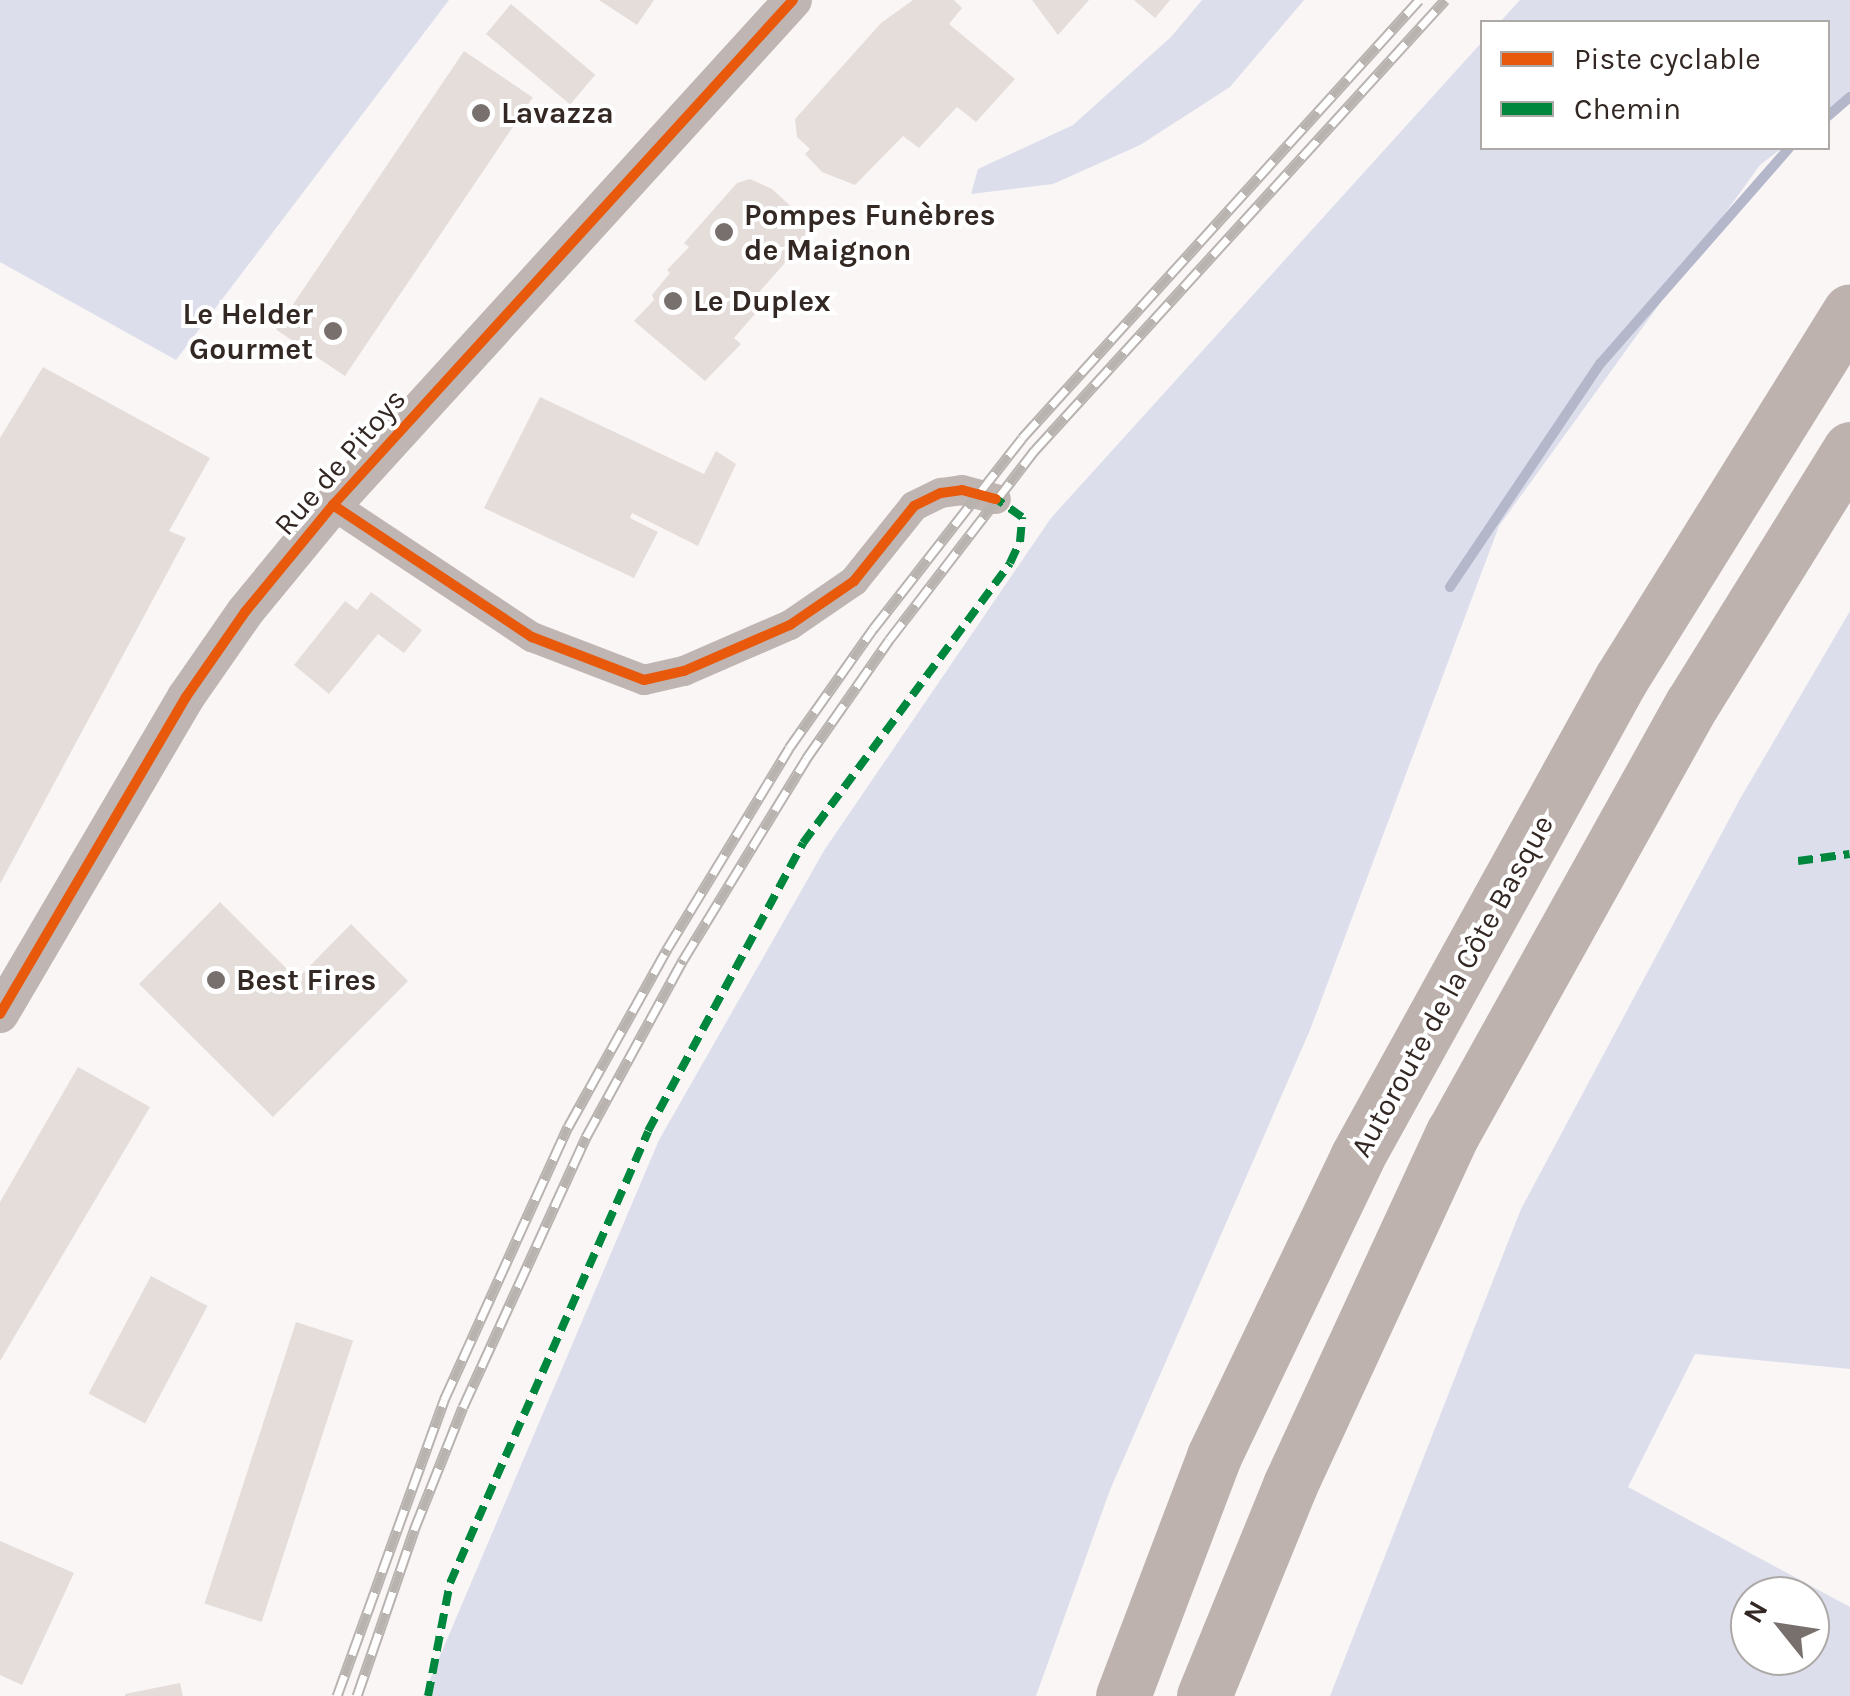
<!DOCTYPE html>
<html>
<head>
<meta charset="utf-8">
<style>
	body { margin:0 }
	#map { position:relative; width:1850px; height:1696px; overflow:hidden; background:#f9f6f5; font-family:Karla,sans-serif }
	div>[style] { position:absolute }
	.green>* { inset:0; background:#dcdeec }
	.stream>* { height:10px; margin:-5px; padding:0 5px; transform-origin:5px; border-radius:5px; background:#b4b6ca }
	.building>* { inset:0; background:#e5ddda; transform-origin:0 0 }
	.minor>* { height:30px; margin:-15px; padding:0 15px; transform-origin:15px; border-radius:15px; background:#bfb6b3 }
	.tertiary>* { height:38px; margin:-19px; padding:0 19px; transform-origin:19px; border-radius:19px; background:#bfb6b3 }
	.motorway>* { height:55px; margin:-27.5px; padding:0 27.5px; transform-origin:27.5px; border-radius:27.5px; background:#bdb2ae }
	.rail>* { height:11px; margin-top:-5.5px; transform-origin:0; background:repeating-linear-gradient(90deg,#fff 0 22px,#b9b3b0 0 44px); box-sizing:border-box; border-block:2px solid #b9b3b0 }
	.quiet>* { height:8px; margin-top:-4px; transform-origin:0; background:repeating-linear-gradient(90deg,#00873e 0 15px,transparent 0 23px) }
	.cycleway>* { height:10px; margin:-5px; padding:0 5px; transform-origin:5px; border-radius:5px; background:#e8590c }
	.dots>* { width:28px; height:28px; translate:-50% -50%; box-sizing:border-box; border:5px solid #fff; border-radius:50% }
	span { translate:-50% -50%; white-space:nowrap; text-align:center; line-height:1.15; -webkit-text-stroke:8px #fff; paint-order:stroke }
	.poi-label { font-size:30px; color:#332823; font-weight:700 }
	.left { translate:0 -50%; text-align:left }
	.right { translate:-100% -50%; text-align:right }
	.street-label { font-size:30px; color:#332823 }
	.legend { position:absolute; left:1480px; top:20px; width:350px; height:130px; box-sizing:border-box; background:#fff; border:2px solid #ada9a7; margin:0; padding:12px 18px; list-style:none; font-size:30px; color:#332823 }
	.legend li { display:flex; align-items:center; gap:20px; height:50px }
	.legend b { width:50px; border:2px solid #ada9a7 }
	.north { position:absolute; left:1730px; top:1576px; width:100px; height:100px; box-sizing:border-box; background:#fff; border:2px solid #ada9a7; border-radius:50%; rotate:300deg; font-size:28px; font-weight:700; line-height:40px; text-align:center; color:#332823 }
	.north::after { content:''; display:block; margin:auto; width:35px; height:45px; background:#78706c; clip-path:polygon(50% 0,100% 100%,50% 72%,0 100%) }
</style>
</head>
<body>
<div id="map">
	<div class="green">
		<i style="clip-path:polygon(0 0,449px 0,176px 360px,0 262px)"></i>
		<i style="clip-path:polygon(1202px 0,1304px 0,1230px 87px,1140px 145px,1053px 184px,971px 194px,978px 169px,1073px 125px,1171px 37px)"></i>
		<i style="clip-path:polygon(1520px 0,1850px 0,1850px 92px,1828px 110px,1828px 22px,1500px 22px)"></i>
		<i style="clip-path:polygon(1482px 42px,1482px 148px,1782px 148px,1760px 165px,1499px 526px,1310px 1030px,1110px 1490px,1036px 1696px,423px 1696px,659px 1140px,825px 849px,1051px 518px)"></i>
		<i style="clip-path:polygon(evenodd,1850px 611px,1850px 1369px,1695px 1354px,1628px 1487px,1850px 1607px,1850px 1696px,1330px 1696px,1521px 1209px,1740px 799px,1850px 611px,1750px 1596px,1810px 1596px,1810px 1656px,1750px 1656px,1750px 1596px)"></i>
	</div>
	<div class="stream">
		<i style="left:1828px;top:116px;width:29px;rotate:-41deg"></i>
		<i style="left:1450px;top:587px;width:269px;rotate:-56.1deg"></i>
		<i style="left:1600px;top:364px;width:287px;rotate:-48.8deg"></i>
	</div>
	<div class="building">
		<i style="clip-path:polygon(599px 0,654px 0,637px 25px)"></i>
		<i style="clip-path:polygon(913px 0,954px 0,962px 8px,949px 24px,1015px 79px,976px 122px,957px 107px,919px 148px,903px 136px,855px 185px,822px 172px,805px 154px,810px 149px,797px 137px,795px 119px,881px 23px)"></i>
		<i style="clip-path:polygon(1032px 0,1089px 0,1058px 35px)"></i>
		<i style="clip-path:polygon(1134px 0,1170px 0,1155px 18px)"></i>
		<i style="left:511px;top:4px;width:110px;height:39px;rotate:40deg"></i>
		<i style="left:464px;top:51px;width:83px;height:336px;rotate:34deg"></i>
		<i style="clip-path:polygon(750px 179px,772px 189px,796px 211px,809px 236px,760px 291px,767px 300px,734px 338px,741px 344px,705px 381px,634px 321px,654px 300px,652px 295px,670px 273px,667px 270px,689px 247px,684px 243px,737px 183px)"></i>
		<i style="clip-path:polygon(43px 367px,210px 458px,169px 531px,186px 538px,0 884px,0 438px)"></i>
		<i style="clip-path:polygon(540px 397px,704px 474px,716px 451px,736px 464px,698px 546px,632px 513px,630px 518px,658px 532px,634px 578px,484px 508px)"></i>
		<i style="clip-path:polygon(371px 592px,422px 630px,404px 653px,378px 634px,329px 694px,294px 665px,345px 601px,357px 610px)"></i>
		<i style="clip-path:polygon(220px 902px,297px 979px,351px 924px,408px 981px,273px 1117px,139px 984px)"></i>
		<i style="clip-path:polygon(78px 1067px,150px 1107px,0 1361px,0 1202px)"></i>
		<i style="left:151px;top:1276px;width:64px;height:133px;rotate:28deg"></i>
		<i style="left:296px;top:1322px;width:60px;height:296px;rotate:18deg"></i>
		<i style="clip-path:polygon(0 1541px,74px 1573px,22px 1685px,0 1675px)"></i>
		<i style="clip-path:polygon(180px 1683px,183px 1696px,125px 1696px,125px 1694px)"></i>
	</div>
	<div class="minor">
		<i style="left:333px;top:505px;width:239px;rotate:33.6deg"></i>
		<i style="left:532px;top:637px;width:120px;rotate:21deg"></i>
		<i style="left:644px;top:680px;width:41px;rotate:-12.7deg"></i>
		<i style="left:684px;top:671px;width:116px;rotate:-23.5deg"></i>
		<i style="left:790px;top:625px;width:78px;rotate:-34.5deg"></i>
		<i style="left:854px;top:581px;width:96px;rotate:-51.3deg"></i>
		<i style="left:914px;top:506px;width:30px;rotate:-26deg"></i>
		<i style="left:941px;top:493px;width:21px;rotate:-8deg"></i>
		<i style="left:962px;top:490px;width:35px;rotate:15deg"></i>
	</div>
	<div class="tertiary">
		<i style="left:0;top:1014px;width:368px;rotate:-59.6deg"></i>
		<i style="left:186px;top:697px;width:103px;rotate:-55.2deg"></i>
		<i style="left:245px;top:612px;width:139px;rotate:-50.6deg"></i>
		<i style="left:333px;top:505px;width:683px;rotate:-47.67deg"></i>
	</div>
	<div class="motorway">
		<i style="left:1123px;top:1696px;width:257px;rotate:-69.2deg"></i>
		<i style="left:1214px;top:1456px;width:331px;rotate:-64.4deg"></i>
		<i style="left:1357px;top:1157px;width:546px;rotate:-61.09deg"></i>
		<i style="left:1621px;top:679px;width:433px;rotate:-58.1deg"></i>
		<i style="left:1204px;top:1696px;width:228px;rotate:-67.8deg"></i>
		<i style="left:1290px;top:1485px;width:388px;rotate:-65.2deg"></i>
		<i style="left:1453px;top:1133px;width:491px;rotate:-60.9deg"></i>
		<i style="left:1692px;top:704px;width:300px;rotate:-58.2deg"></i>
	</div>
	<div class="rail">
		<i style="left:337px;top:1696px;width:315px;rotate:-70.1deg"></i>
		<i style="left:444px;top:1400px;width:300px;rotate:-65.6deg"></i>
		<i style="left:568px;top:1127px;width:204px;rotate:-60.9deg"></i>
		<i style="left:667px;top:949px;width:235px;rotate:-58.7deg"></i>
		<i style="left:789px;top:748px;width:146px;rotate:-54.8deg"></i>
		<i style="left:873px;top:629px;width:242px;rotate:-52deg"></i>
		<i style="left:1022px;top:438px;width:591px;rotate:-47.81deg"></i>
		<i style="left:357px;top:1696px;width:176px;rotate:-71deg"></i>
		<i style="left:414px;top:1530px;width:132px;rotate:-68.3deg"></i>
		<i style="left:463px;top:1407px;width:297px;rotate:-65.5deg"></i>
		<i style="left:586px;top:1137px;width:202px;rotate:-61.3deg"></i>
		<i style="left:683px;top:960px;width:236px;rotate:-58.5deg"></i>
		<i style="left:806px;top:759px;width:145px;rotate:-55.1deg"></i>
		<i style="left:889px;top:640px;width:240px;rotate:-52.5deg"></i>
		<i style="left:1035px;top:450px;width:609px;rotate:-47.66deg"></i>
	</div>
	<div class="quiet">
		<i style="left:1798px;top:861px;width:52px;rotate:-7.7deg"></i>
		<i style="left:428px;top:1696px;width:115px;rotate:-79deg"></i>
		<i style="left:450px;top:1583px;width:493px;rotate:-66.3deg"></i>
		<i style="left:648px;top:1131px;width:327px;rotate:-61.7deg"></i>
		<i style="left:803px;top:843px;width:348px;rotate:-53.5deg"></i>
		<i style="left:1010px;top:563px;width:23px;rotate:-65deg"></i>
		<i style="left:1020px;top:542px;width:25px;rotate:-85deg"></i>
		<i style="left:1022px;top:517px;width:32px;rotate:-145deg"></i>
	</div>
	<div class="cycleway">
		<i style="left:333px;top:505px;width:239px;rotate:33.6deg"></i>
		<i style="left:532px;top:637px;width:120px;rotate:21deg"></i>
		<i style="left:644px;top:680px;width:41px;rotate:-12.7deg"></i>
		<i style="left:684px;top:671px;width:116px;rotate:-23.5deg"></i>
		<i style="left:790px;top:625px;width:78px;rotate:-34.5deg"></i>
		<i style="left:854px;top:581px;width:96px;rotate:-51.3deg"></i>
		<i style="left:914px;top:506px;width:30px;rotate:-26deg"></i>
		<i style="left:941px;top:493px;width:21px;rotate:-8deg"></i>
		<i style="left:962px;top:490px;width:35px;rotate:15deg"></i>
		<i style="left:0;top:1014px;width:368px;rotate:-59.6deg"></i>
		<i style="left:186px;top:697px;width:103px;rotate:-55.2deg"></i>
		<i style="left:245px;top:612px;width:139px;rotate:-50.6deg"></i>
		<i style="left:333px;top:505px;width:683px;rotate:-47.67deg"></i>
	</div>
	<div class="dots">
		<i style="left:481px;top:113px;background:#78706c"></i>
		<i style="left:724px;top:232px;background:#78706c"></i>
		<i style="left:673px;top:301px;background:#78706c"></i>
		<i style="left:333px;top:331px;background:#78706c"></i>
		<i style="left:216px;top:980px;background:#78706c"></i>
	</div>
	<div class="poi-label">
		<span class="left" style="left:501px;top:113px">Lavazza</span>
		<span class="left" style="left:744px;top:232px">Pompes Funèbres<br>de Maignon</span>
		<span class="left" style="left:693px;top:301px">Le Duplex</span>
		<span class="right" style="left:313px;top:331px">Le Helder<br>Gourmet</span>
		<span class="left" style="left:236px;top:980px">Best Fires</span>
	</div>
	<div class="street-label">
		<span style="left:340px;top:462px;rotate:-49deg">Rue de Pitoys</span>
		<span style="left:1452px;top:986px;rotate:-61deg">Autoroute de la Côte Basque</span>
	</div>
	<ul class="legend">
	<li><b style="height:12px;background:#e8590c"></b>Piste cyclable</li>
	<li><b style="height:12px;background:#00873e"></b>Chemin</li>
	</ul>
	<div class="north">N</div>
</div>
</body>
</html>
